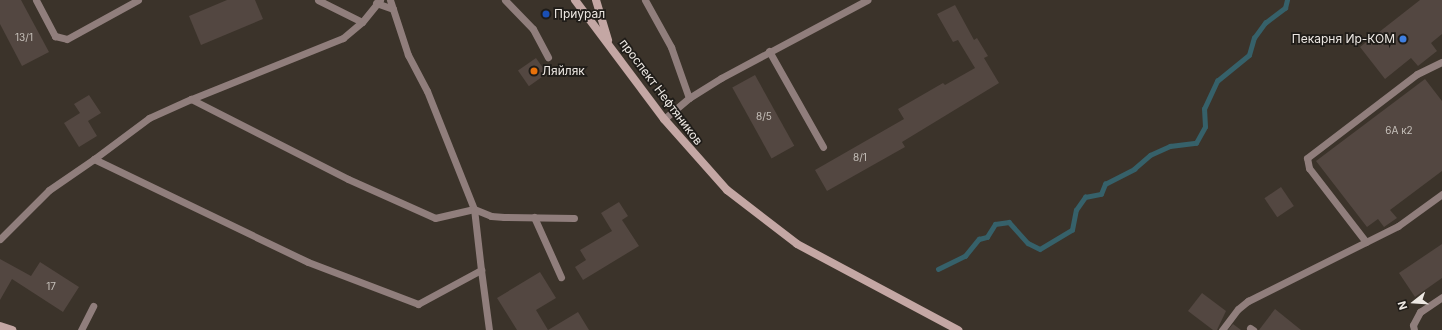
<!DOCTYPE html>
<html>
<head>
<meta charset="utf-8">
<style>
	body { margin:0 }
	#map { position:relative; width:1442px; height:330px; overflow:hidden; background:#3b332a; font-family:Inter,sans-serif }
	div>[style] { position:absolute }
	.stream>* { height:4.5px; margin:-2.25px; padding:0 2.25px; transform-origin:2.25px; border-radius:2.25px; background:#36616a }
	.building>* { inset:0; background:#534741; transform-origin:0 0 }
	.lane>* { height:7px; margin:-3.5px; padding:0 3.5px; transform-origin:3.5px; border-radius:3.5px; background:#907e7c }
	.secondary>* { height:8px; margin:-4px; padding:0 4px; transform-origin:4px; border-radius:4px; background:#c4a7a4 }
	.dots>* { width:11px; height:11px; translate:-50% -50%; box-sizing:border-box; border:2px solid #1f1c18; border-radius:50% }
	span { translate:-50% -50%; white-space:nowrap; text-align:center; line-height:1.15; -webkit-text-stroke:3.5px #1f1c18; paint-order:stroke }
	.number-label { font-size:10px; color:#c6c0ba }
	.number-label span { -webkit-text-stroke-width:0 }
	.poi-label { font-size:12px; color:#ede8e3 }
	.left { translate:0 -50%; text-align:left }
	.right { translate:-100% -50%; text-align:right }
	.street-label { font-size:12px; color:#ede8e3 }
	.north { position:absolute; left:1394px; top:282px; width:40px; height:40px; -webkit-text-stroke:3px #1f1c18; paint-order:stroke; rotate:253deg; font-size:11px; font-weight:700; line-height:16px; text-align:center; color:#ede8e3 }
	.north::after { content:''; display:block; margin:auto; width:14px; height:18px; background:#ede8e3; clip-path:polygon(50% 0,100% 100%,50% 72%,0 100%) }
</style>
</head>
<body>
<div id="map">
	<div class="stream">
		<i style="left:938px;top:269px;width:30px;rotate:-26deg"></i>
		<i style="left:965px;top:256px;width:22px;rotate:-51deg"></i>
		<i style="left:979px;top:239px;width:8px;rotate:-14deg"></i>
		<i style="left:987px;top:237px;width:15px;rotate:-58deg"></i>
		<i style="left:995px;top:224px;width:14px;rotate:-8deg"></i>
		<i style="left:1009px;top:222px;width:28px;rotate:48deg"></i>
		<i style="left:1028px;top:243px;width:13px;rotate:27deg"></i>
		<i style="left:1040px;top:249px;width:37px;rotate:-31deg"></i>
		<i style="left:1072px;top:230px;width:20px;rotate:-79deg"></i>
		<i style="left:1076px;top:210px;width:16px;rotate:-55deg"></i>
		<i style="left:1085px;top:197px;width:16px;rotate:-11deg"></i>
		<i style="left:1101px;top:194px;width:11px;rotate:-68deg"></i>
		<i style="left:1105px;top:184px;width:33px;rotate:-27deg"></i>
		<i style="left:1134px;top:169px;width:21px;rotate:-41deg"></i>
		<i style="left:1150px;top:155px;width:22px;rotate:-24deg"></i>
		<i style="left:1170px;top:146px;width:26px;rotate:-7deg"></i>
		<i style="left:1196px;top:143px;width:18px;rotate:-61deg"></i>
		<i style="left:1205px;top:127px;width:18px;rotate:-93deg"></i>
		<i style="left:1204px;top:109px;width:31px;rotate:-65deg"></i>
		<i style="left:1217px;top:81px;width:41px;rotate:-39.1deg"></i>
		<i style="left:1249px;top:55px;width:18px;rotate:-74deg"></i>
		<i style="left:1254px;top:38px;width:19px;rotate:-54deg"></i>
		<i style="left:1265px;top:23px;width:25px;rotate:-37deg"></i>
		<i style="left:1285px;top:8px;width:8px;rotate:-76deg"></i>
	</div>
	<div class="building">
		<i style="clip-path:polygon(0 0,21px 0,49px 52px,22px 66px,0 24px)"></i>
		<i style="clip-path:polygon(227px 0,255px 0,263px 19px,201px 45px,189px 16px)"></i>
		<i style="clip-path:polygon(1420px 0,1442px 0,1442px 34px,1431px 43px,1437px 51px,1418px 66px,1411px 58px,1385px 79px,1360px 47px)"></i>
		<i style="clip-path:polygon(955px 5px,974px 40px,977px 38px,988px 56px,984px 58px,999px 83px,902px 142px,905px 147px,827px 191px,815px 170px,904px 119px,898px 109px,943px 83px,945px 85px,975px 68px,958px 40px,953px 42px,937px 14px)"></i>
		<i style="left:536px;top:58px;width:19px;height:22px;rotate:55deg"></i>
		<i style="left:755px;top:75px;width:81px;height:26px;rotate:61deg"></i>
		<i style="clip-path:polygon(1425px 79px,1442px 101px,1442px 171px,1390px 210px,1397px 218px,1384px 227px,1378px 219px,1367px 227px,1316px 161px)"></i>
		<i style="clip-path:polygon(89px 95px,101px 113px,88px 121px,97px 136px,79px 147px,64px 123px,80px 113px,74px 104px)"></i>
		<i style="left:1281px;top:187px;width:23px;height:20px;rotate:56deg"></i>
		<i style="clip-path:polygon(619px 202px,628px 216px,622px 220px,639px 246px,583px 280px,575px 267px,586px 260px,580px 250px,612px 231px,601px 213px)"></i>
		<i style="clip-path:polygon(1442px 244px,1442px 278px,1415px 297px,1399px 273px)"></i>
		<i style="clip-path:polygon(0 259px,31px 276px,40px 262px,79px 287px,63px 312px,12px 279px,0 300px)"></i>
		<i style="clip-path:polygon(540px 272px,556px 298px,536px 310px,548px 330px,578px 312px,589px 330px,517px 330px,497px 298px)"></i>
		<i style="clip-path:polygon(1202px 293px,1226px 311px,1217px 330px,1213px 330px,1188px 311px)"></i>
		<i style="clip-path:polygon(1275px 309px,1301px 330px,1259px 330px)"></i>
		<i style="clip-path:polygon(1233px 324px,1241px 330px,1228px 330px)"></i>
	</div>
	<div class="lane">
		<i style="left:36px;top:0;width:41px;rotate:62.2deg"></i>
		<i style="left:55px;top:36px;width:12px;rotate:14deg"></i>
		<i style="left:67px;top:39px;width:81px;rotate:-28.8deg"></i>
		<i style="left:318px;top:0;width:49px;rotate:26.6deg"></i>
		<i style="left:380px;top:0;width:28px;rotate:129deg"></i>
		<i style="left:362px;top:22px;width:25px;rotate:140deg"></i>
		<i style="left:343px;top:38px;width:164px;rotate:158.1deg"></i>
		<i style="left:191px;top:99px;width:176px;rotate:27deg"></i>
		<i style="left:348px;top:179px;width:95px;rotate:24.1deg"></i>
		<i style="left:435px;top:218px;width:40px;rotate:-13deg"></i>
		<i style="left:474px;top:209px;width:127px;rotate:-111.7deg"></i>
		<i style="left:427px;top:91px;width:41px;rotate:-117.8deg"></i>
		<i style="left:408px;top:55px;width:58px;rotate:-108.1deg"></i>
		<i style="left:505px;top:0;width:40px;rotate:46deg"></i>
		<i style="left:533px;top:29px;width:32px;rotate:62deg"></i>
		<i style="left:645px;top:0;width:54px;rotate:61deg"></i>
		<i style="left:671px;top:47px;width:54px;rotate:70.6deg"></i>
		<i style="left:376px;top:3px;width:18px;rotate:19deg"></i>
		<i style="left:769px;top:51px;width:110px;rotate:60.6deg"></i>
		<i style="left:191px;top:99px;width:46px;rotate:155.7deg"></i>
		<i style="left:149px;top:118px;width:69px;rotate:143.3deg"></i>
		<i style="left:94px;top:159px;width:237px;rotate:25.7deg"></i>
		<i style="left:308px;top:262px;width:118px;rotate:20.9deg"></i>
		<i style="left:418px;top:304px;width:72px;rotate:-28.4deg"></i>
		<i style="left:481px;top:270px;width:61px;rotate:-96.5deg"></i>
		<i style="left:474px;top:209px;width:18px;rotate:22deg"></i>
		<i style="left:491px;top:216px;width:13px;rotate:4deg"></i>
		<i style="left:504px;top:217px;width:70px;rotate:0.8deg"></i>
		<i style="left:664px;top:119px;width:33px;rotate:-40deg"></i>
		<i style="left:689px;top:98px;width:38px;rotate:-32deg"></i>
		<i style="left:721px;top:78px;width:166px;rotate:-28.1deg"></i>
		<i style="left:534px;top:217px;width:66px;rotate:65.8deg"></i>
		<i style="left:0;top:239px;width:69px;rotate:-45deg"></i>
		<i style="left:49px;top:190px;width:55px;rotate:-34.6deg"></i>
		<i style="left:1366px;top:242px;width:93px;rotate:-127.6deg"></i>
		<i style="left:1309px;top:168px;width:10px;rotate:-101deg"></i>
		<i style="left:1307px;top:158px;width:138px;rotate:-37.4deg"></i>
		<i style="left:1417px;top:74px;width:28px;rotate:-26deg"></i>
		<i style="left:481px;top:270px;width:61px;rotate:82.4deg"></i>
		<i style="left:1250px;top:328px;width:4px;rotate:34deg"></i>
		<i style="left:81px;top:330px;width:27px;rotate:-63deg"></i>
		<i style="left:1222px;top:330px;width:26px;rotate:-53deg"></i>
		<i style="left:1238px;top:309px;width:13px;rotate:-39deg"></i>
		<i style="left:1248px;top:301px;width:168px;rotate:-26.6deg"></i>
		<i style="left:1398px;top:226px;width:54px;rotate:-36deg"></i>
		<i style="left:1414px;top:330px;width:5px;rotate:-101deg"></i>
		<i style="left:1413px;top:325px;width:15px;rotate:-62deg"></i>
		<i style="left:1420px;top:312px;width:27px;rotate:-34deg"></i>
	</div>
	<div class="secondary">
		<i style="left:575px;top:0;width:149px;rotate:53.2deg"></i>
		<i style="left:664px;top:119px;width:95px;rotate:48.4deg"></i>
		<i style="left:727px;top:190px;width:88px;rotate:37.6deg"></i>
		<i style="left:797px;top:244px;width:183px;rotate:28.1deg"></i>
		<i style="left:596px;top:0;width:42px;rotate:73.3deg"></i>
		<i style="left:0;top:326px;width:13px;rotate:18deg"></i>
	</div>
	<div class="dots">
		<i style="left:546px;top:14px;background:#1a4fb4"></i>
		<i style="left:1403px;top:39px;background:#3f7fe0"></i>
		<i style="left:534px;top:71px;background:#e8710a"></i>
	</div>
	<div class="number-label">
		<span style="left:24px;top:38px">13/1</span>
		<span style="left:764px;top:117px">8/5</span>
		<span style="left:1399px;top:131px">6А к2</span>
		<span style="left:860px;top:158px">8/1</span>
		<span style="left:51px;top:287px">17</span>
	</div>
	<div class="poi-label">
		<span class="left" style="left:554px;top:14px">Приурал</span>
		<span class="right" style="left:1395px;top:39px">Пекарня Ир-КОМ</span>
		<span class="left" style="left:542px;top:71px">Ляйляк</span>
	</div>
	<div class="street-label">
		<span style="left:661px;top:92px;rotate:53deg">проспект Нефтяников</span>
	</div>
	<div class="north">N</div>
</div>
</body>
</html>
